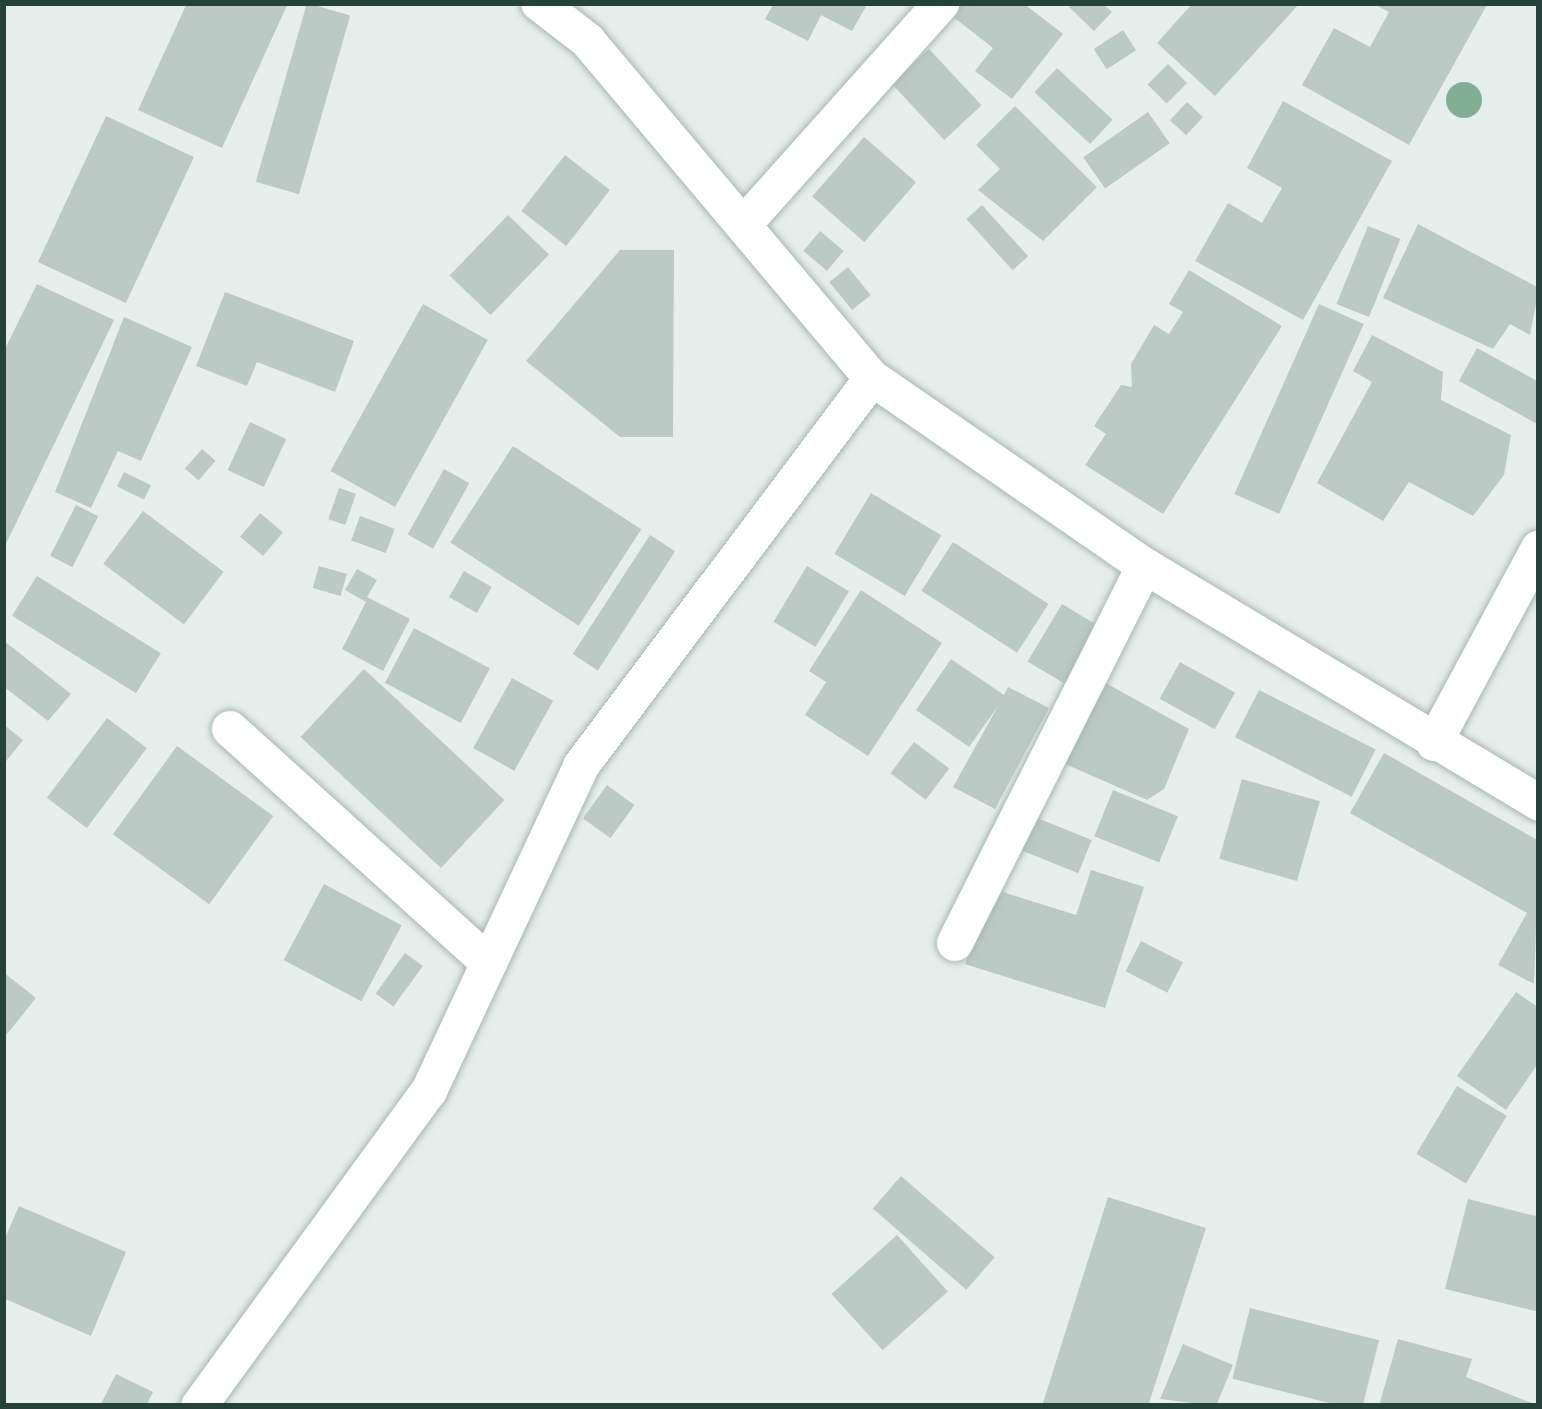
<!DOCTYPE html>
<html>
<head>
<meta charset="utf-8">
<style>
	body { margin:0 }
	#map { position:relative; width:1542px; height:1409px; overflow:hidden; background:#e6efeb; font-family:Helvetica,sans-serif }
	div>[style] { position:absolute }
	.building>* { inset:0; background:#bbcac4; transform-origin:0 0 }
	.roads { filter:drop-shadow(0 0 3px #a8b8b2) drop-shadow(0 0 3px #a8b8b2) }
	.minor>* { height:36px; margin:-18px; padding:0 18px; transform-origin:18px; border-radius:18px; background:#fff }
	.trees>* { width:36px; height:36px; margin:-18px; border-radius:50%; background:#80af93 }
	span { translate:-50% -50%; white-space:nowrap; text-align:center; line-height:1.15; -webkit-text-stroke:9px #f7fbf9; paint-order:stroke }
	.frame { position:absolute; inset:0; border:6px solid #24423a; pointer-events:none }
</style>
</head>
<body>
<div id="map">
	<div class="building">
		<i style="clip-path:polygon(187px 3px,288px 3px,222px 148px,138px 110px)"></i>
		<i style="left:307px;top:3px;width:45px;height:186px;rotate:16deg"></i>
		<i style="clip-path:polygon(774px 3px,868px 3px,852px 31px,821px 15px,808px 41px,765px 19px)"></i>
		<i style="clip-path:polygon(955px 3px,1023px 3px,1063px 34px,1012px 99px,975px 71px,993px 48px,947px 12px)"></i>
		<i style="clip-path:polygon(1065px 3px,1102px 3px,1112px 12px,1094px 31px)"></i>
		<i style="clip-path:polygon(1193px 3px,1300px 3px,1215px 96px,1157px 43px)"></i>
		<i style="clip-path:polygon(1372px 3px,1488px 3px,1409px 145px,1302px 85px,1334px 28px,1370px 47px,1389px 12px)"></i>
		<i style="left:1123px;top:30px;width:24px;height:35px;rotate:57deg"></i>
		<i style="left:929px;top:49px;width:77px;height:51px;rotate:47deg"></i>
		<i style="left:1168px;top:64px;width:27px;height:29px;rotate:45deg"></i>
		<i style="left:1057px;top:68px;width:76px;height:33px;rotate:43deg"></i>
		<i style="clip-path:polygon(1283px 101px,1392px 161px,1303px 320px,1195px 261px,1228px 203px,1262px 223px,1282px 188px,1247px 168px)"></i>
		<i style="left:1187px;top:102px;width:22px;height:25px;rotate:43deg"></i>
		<i style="clip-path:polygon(1015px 106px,1097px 187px,1043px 241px,978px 190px,1000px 169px,976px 145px)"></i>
		<i style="left:1148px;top:112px;width:38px;height:79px;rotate:55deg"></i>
		<i style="left:106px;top:116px;width:97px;height:161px;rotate:25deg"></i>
		<i style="left:864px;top:137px;width:69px;height:79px;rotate:41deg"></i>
		<i style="left:565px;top:155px;width:57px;height:71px;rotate:38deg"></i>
		<i style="left:982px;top:205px;width:69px;height:21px;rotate:48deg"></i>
		<i style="left:508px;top:215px;width:57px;height:84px;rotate:44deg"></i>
		<i style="clip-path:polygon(1418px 224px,1539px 288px,1530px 335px,1510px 324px,1493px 349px,1383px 298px)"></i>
		<i style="left:1368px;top:226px;width:35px;height:84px;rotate:22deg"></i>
		<i style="left:820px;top:231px;width:31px;height:26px;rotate:40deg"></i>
		<i style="clip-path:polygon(620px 250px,674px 250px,673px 437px,620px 437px,526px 361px)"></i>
		<i style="left:848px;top:267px;width:36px;height:24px;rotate:51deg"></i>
		<i style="clip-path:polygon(1189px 270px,1282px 326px,1163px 514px,1085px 465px,1106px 434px,1094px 426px,1121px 385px,1132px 387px,1131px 364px,1154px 325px,1169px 334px,1183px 312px,1169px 304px)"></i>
		<i style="clip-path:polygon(37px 284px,114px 320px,3px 550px,3px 353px)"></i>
		<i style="clip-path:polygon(225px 292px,354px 341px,335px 392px,257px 362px,247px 386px,196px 366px)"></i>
		<i style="left:423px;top:304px;width:74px;height:191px;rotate:29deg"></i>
		<i style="left:1319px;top:304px;width:49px;height:208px;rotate:24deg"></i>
		<i style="clip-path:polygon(124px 317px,192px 347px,141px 461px,118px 451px,91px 508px,55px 492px)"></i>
		<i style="clip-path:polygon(1372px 335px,1443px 372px,1441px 400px,1511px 435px,1504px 475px,1473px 516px,1409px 482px,1383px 521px,1317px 483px,1372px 382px,1353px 371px)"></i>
		<i style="clip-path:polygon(1477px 348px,1539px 382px,1539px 425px,1459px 381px)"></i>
		<i style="left:250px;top:422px;width:40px;height:53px;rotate:25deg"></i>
		<i style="left:513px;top:446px;width:153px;height:115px;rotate:33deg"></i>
		<i style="left:202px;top:449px;width:18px;height:26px;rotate:41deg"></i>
		<i style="left:444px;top:469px;width:29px;height:75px;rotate:29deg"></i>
		<i style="left:124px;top:472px;width:30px;height:16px;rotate:26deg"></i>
		<i style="left:339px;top:488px;width:18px;height:33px;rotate:19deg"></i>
		<i style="left:871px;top:493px;width:82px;height:71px;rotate:31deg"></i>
		<i style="left:76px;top:505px;width:25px;height:57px;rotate:27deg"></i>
		<i style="left:143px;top:511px;width:101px;height:66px;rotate:37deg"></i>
		<i style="left:260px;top:513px;width:30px;height:31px;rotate:40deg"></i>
		<i style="left:360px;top:516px;width:37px;height:26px;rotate:20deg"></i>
		<i style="left:650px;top:535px;width:30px;height:142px;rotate:33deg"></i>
		<i style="left:953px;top:542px;width:114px;height:58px;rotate:33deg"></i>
		<i style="left:319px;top:566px;width:29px;height:23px;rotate:16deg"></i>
		<i style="left:807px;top:566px;width:49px;height:65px;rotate:31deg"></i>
		<i style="clip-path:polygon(357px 569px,377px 580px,367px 597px,410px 619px,383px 671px,342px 649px,366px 602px,345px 590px)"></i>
		<i style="left:464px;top:571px;width:32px;height:30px;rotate:30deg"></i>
		<i style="left:37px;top:576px;width:146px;height:47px;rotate:32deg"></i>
		<i style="clip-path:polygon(861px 590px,942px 643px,868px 756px,805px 715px,826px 682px,809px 671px)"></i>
		<i style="left:1062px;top:604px;width:45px;height:67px;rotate:31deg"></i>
		<i style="left:414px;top:628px;width:86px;height:62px;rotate:28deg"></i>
		<i style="clip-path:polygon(3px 640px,71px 694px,48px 721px,3px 686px)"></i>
		<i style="clip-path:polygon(951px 659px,1004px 695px,1008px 687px,1049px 708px,995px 809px,953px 787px,998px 706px,969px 747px,916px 710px)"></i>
		<i style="left:1180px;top:662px;width:63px;height:42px;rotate:29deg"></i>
		<i style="left:364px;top:669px;width:192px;height:93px;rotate:43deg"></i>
		<i style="left:512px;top:678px;width:47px;height:80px;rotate:29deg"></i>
		<i style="clip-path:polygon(1102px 681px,1189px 729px,1164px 789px,1147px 800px,1045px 755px)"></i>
		<i style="left:1259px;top:690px;width:131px;height:53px;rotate:27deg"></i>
		<i style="left:107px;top:718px;width:50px;height:100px;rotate:37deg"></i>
		<i style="clip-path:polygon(3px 724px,23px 740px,3px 765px)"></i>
		<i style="left:914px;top:742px;width:44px;height:39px;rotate:37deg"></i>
		<i style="left:177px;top:746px;width:119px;height:109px;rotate:36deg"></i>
		<i style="clip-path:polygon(1384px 753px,1539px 841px,1534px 984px,1498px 965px,1527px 913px,1350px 813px)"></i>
		<i style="left:1242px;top:779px;width:81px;height:83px;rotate:16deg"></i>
		<i style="left:607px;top:785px;width:34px;height:41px;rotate:36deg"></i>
		<i style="left:1113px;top:790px;width:70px;height:50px;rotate:22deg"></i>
		<i style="left:1025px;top:813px;width:72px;height:36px;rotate:22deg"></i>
		<i style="clip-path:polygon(1091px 870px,1144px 887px,1105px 1008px,965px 964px,990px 888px,1076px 915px)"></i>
		<i style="left:324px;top:884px;width:88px;height:86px;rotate:28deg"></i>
		<i style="left:1141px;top:941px;width:47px;height:34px;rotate:27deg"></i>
		<i style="left:405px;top:953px;width:22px;height:50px;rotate:36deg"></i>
		<i style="clip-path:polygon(3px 972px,36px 998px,3px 1039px)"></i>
		<i style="clip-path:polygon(1516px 992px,1539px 1008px,1539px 1062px,1506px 1110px,1457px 1076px)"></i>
		<i style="left:1457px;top:1086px;width:58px;height:79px;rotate:31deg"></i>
		<i style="left:901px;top:1176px;width:124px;height:43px;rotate:41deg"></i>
		<i style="clip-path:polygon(1108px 1197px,1206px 1228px,1148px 1406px,1042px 1406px)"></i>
		<i style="clip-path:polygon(1468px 1199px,1539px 1217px,1539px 1312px,1445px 1289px)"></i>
		<i style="clip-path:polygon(19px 1206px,126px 1252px,91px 1336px,3px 1298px,3px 1243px)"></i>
		<i style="left:897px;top:1235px;width:76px;height:88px;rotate:48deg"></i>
		<i style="left:1250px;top:1308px;width:133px;height:73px;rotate:14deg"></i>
		<i style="clip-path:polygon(1398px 1339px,1472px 1359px,1466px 1377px,1539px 1406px,1379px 1406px)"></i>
		<i style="clip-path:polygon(1183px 1344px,1233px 1365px,1216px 1406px,1160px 1399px)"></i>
		<i style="clip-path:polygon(116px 1374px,153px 1392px,146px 1406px,100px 1406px)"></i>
	</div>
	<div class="roads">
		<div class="minor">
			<i style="left:539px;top:3px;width:61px;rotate:37.6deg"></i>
			<i style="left:587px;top:40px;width:442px;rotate:49.9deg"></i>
			<i style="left:872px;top:378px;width:331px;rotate:34.6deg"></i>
			<i style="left:1145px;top:566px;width:460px;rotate:31deg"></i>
			<i style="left:745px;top:223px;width:295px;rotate:-48.2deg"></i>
			<i style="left:230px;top:729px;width:349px;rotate:42.1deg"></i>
			<i style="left:1434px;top:743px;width:221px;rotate:-61.7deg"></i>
			<i style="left:955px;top:943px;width:422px;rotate:-63.3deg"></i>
			<i style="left:199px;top:1406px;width:390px;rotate:-53.9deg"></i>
			<i style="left:429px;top:1091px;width:359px;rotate:-64.9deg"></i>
			<i style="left:581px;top:766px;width:485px;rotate:-53.1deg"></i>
		</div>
	</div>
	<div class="trees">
		<i style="left:1464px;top:100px"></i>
	</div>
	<div class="frame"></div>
</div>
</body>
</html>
